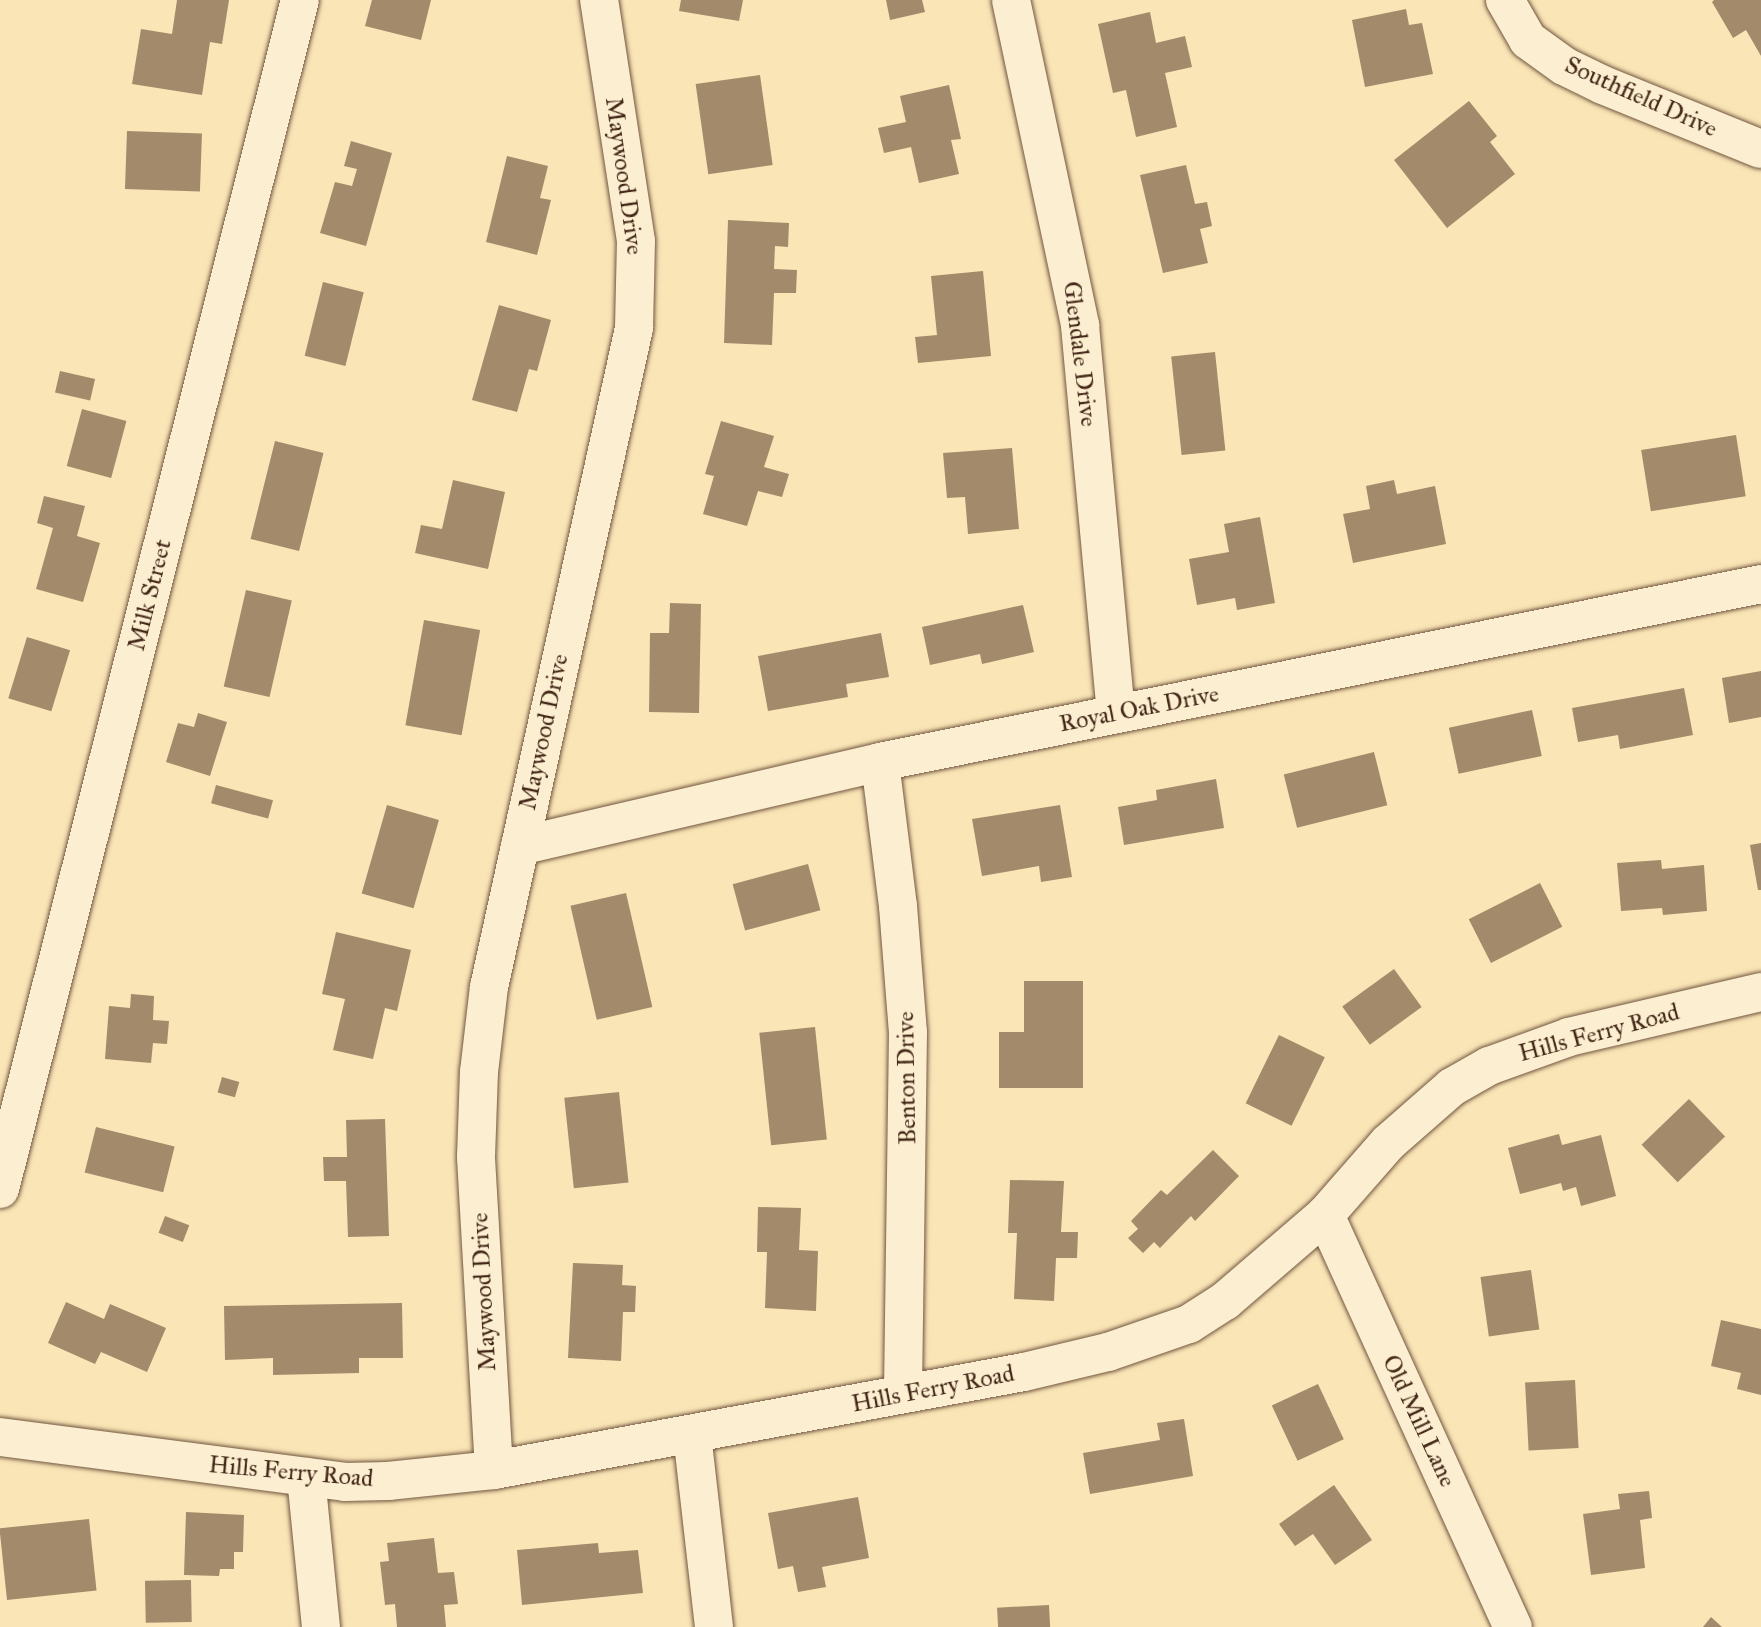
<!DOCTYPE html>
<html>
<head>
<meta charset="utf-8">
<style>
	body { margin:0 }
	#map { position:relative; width:1761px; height:1627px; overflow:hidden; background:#fae5b6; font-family:"IM FELL Great Primer",serif }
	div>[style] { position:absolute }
	.building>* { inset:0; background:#a28a6a; transform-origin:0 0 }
	.roads { filter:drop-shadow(0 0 2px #715640) drop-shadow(0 0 2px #715640) }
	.minor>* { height:38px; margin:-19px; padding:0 19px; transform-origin:19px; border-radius:19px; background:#fceed0 }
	span { translate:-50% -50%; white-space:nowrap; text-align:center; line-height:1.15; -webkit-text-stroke:6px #fceed0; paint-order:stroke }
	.street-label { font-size:24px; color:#432718 }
</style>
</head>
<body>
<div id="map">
	<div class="building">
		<i style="clip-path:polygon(177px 0,229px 0,222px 44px,210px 42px,202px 95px,132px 84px,141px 29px,172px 34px)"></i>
		<i style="clip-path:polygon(372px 0,431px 0,421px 40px,365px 26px)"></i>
		<i style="clip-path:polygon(681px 0,743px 0,739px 21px,679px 11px)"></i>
		<i style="clip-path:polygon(886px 0,922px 0,925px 12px,890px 20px)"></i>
		<i style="clip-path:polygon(1714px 0,1761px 0,1761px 56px,1746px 30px,1733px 38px,1712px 2px)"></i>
		<i style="clip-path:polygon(1406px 9px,1409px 25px,1422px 23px,1433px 74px,1365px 87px,1352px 20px)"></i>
		<i style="clip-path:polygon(1150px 12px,1156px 43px,1185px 36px,1192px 67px,1165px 73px,1177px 127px,1136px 137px,1126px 90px,1113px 93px,1098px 24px)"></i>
		<i style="left:760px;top:75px;width:91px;height:65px;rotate:82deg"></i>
		<i style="clip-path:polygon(949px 85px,961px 139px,951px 140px,959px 174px,919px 183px,911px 147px,884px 153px,878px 128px,906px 122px,900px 96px)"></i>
		<i style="clip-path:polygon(1469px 101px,1497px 136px,1490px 142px,1515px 174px,1447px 228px,1394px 160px)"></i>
		<i style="left:127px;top:131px;width:75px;height:58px;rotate:2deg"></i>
		<i style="clip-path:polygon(351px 141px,392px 153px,366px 246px,320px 233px,335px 182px,352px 186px,357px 169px,344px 166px)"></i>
		<i style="clip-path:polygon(507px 156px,548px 166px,540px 198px,551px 200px,537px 255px,486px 242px)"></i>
		<i style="clip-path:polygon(1186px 165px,1195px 204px,1207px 202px,1212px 226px,1200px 229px,1208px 263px,1163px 273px,1140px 175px)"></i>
		<i style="clip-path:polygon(728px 220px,789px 223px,788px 247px,775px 246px,774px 269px,797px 270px,796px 293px,774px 293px,772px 345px,724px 343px)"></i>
		<i style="clip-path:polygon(983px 271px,991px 356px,918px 363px,915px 337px,937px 335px,931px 276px)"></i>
		<i style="left:323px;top:282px;width:42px;height:76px;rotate:14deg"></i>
		<i style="clip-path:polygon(499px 305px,551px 320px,537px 371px,529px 369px,517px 412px,472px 400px)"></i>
		<i style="left:1215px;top:352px;width:99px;height:44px;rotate:84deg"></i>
		<i style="left:60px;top:371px;width:36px;height:22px;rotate:13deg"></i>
		<i style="left:82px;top:409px;width:46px;height:59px;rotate:15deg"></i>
		<i style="clip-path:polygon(721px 421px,774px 436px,764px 467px,789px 474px,782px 497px,758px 491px,747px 526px,703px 514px,714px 476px,705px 474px)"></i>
		<i style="left:1736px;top:435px;width:62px;height:96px;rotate:81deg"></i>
		<i style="left:275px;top:441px;width:50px;height:101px;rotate:14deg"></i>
		<i style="clip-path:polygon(1012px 448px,1019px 529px,968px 534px,965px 497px,947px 498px,943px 453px)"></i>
		<i style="clip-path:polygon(453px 480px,505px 492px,488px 569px,415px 553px,421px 525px,442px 529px)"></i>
		<i style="clip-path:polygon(1394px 480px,1397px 494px,1435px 486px,1446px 544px,1353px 563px,1343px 514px,1370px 509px,1366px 486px)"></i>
		<i style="clip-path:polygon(44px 496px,85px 506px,77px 536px,100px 543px,83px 602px,36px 589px,53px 528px,37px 523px)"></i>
		<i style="clip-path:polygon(1260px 517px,1275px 603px,1237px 610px,1235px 598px,1197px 605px,1189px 559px,1229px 552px,1224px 524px)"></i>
		<i style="left:246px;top:590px;width:47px;height:99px;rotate:13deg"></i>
		<i style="clip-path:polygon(670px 603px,701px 604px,699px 713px,649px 712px,650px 633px,669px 633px)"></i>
		<i style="clip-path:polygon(1023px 605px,1034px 652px,982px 664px,980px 654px,930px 665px,922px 627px)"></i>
		<i style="left:424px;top:620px;width:57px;height:107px;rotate:10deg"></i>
		<i style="clip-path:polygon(881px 633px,889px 677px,846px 684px,848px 697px,768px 711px,758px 656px)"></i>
		<i style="left:27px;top:637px;width:45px;height:64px;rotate:17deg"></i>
		<i style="clip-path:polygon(1761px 671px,1761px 717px,1729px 723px,1722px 678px)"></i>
		<i style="clip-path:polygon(1684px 688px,1693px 735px,1620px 749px,1618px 735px,1578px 742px,1572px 708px)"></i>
		<i style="left:1532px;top:710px;width:47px;height:85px;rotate:78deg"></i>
		<i style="clip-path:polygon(198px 713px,227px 722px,210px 776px,166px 762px,178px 723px,194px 727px)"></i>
		<i style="left:1374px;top:752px;width:55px;height:93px;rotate:76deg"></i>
		<i style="clip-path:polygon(1216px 779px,1224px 828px,1124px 845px,1118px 807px,1157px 800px,1156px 790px)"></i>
		<i style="left:216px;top:785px;width:59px;height:19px;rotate:15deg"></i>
		<i style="left:387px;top:805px;width:54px;height:92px;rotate:16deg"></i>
		<i style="clip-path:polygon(1060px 805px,1072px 877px,1041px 882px,1039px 866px,982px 876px,972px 819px)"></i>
		<i style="clip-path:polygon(1761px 843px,1761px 890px,1758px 890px,1750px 845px)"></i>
		<i style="clip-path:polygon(1661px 860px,1662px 869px,1704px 865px,1707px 911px,1663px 915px,1662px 908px,1621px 911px,1617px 863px)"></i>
		<i style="left:808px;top:864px;width:48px;height:78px;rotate:75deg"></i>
		<i style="left:1540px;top:883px;width:49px;height:80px;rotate:63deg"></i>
		<i style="left:626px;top:893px;width:117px;height:57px;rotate:77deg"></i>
		<i style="clip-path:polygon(336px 932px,411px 950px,397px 1011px,385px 1008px,373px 1059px,333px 1050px,345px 999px,322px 994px)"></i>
		<i style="left:1394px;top:969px;width:47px;height:64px;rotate:54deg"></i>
		<i style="clip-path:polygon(1024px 981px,1083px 981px,1083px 1088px,999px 1088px,999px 1032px,1024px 1032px)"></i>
		<i style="clip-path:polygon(131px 994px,154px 996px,153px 1020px,169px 1021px,167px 1044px,153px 1043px,151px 1063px,105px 1059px,109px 1006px,130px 1008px)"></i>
		<i style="left:815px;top:1027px;width:113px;height:56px;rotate:84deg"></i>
		<i style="left:1279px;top:1035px;width:51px;height:76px;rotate:26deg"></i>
		<i style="left:222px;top:1077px;width:18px;height:16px;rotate:16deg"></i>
		<i style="left:619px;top:1092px;width:91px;height:55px;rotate:84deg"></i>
		<i style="left:1689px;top:1099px;width:52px;height:66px;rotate:46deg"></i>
		<i style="clip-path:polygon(385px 1119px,389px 1236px,348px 1237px,346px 1181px,324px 1181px,323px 1157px,347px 1157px,346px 1120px)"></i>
		<i style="left:96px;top:1127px;width:81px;height:47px;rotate:14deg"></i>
		<i style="clip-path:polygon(1559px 1134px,1562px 1145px,1601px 1135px,1616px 1196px,1581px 1206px,1576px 1187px,1563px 1191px,1561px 1183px,1520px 1194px,1508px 1148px)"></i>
		<i style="clip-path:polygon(1213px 1150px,1239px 1176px,1195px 1221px,1191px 1216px,1160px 1248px,1154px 1242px,1143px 1253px,1128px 1238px,1138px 1229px,1131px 1221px,1161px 1190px,1167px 1195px)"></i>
		<i style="clip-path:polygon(1010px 1180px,1064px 1181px,1061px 1232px,1078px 1232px,1077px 1258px,1056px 1258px,1054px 1301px,1014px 1299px,1017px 1233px,1008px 1233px)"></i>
		<i style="clip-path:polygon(758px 1207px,801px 1208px,799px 1250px,818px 1251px,816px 1311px,765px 1308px,767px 1252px,757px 1252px)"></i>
		<i style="left:165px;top:1216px;width:26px;height:18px;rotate:21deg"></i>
		<i style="clip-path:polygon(573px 1263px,623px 1265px,622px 1285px,636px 1286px,635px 1312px,623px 1312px,621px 1361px,568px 1358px)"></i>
		<i style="left:1531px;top:1270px;width:60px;height:51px;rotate:82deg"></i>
		<i style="clip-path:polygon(66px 1302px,104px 1319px,110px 1304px,166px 1328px,147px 1372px,101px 1352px,95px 1364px,48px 1343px)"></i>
		<i style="clip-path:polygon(402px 1303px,403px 1358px,359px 1358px,359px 1373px,273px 1375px,273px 1358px,225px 1360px,224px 1306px)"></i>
		<i style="clip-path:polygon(1721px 1320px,1761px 1329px,1761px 1395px,1737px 1389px,1741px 1373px,1711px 1366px)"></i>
		<i style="left:1575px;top:1380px;width:68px;height:50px;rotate:87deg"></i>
		<i style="left:1318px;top:1384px;width:61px;height:51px;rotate:65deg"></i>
		<i style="clip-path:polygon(1184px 1419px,1193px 1476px,1090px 1494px,1083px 1453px,1160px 1440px,1157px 1423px)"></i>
		<i style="clip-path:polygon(1334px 1485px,1372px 1540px,1335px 1565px,1313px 1534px,1295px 1546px,1279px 1524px)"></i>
		<i style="clip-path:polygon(1649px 1491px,1652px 1518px,1640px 1520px,1645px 1568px,1591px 1575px,1583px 1514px,1620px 1509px,1618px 1494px)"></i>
		<i style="clip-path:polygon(858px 1497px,869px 1558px,822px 1567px,826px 1587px,798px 1592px,793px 1566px,778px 1569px,768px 1513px)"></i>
		<i style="clip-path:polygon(186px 1512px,244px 1515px,243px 1552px,234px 1552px,234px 1569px,220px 1569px,219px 1576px,184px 1575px)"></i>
		<i style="left:89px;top:1519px;width:72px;height:90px;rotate:84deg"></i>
		<i style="clip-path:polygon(434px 1538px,438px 1573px,454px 1572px,458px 1604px,444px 1605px,446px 1627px,397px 1627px,395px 1604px,385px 1605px,380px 1562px,389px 1561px,387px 1543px)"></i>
		<i style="clip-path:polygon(598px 1543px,599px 1553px,638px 1550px,643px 1593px,522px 1605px,517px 1550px)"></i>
		<i style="left:191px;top:1580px;width:42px;height:46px;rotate:89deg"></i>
		<i style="left:1049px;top:1605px;width:22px;height:52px;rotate:87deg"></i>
		<i style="clip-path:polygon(1711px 1617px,1722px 1627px,1703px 1627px)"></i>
	</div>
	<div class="roads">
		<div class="minor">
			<i style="left:1011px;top:0;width:333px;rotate:78deg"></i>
			<i style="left:1080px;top:326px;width:389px;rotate:84.7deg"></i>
			<i style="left:1505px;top:0;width:46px;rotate:60.1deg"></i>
			<i style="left:1528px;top:40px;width:44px;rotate:35.8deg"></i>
			<i style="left:1564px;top:66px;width:43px;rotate:26deg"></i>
			<i style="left:1603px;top:85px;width:170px;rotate:22.1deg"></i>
			<i style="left:880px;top:762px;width:145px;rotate:82.9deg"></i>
			<i style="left:898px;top:906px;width:126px;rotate:85.5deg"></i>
			<i style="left:908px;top:1032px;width:362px;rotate:90.8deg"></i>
			<i style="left:520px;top:846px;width:370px;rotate:-13.1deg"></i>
			<i style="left:880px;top:762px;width:899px;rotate:-11.42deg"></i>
			<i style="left:0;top:1189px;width:1226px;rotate:-75.84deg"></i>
			<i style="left:1325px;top:1215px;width:453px;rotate:65.5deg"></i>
			<i style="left:692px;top:1434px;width:194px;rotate:83.5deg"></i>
			<i style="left:0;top:1437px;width:348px;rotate:7.4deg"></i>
			<i style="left:345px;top:1482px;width:43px;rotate:-1.3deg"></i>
			<i style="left:388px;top:1481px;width:107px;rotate:-5.9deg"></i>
			<i style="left:494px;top:1470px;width:539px;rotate:-10.48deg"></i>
			<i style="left:1024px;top:1372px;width:86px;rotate:-13.4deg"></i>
			<i style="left:1108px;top:1352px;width:86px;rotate:-19.1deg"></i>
			<i style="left:1189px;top:1324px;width:43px;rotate:-32.6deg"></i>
			<i style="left:1225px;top:1301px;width:132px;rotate:-40.7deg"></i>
			<i style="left:1325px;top:1215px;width:96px;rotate:-48.8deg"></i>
			<i style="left:1388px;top:1143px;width:85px;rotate:-41.2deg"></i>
			<i style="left:1452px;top:1087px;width:43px;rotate:-29.6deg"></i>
			<i style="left:1489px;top:1066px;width:85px;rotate:-19.9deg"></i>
			<i style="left:1569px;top:1037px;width:197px;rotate:-13.2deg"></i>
			<i style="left:494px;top:1470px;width:314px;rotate:-93.3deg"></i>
			<i style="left:476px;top:1157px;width:85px;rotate:-88deg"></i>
			<i style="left:479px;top:1072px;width:86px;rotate:-83.3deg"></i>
			<i style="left:489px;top:987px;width:675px;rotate:-77.59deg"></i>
			<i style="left:634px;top:328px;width:87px;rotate:-88.7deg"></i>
			<i style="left:636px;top:241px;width:244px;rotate:-98.7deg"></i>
			<i style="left:306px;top:1477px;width:151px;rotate:84.3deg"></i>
		</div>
	</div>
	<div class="street-label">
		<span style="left:1641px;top:97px;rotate:24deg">Southfield Drive</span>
		<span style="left:624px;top:176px;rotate:82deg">Maywood Drive</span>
		<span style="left:1080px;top:354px;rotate:83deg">Glendale Drive</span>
		<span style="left:150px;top:595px;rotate:-76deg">Milk Street</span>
		<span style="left:1139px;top:709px;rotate:-11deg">Royal Oak Drive</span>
		<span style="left:544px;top:732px;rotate:-78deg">Maywood Drive</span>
		<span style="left:1599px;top:1033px;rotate:-15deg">Hills Ferry Road</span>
		<span style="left:907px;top:1078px;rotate:-91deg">Benton Drive</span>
		<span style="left:484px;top:1292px;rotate:-93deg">Maywood Drive</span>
		<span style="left:933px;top:1389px;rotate:-11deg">Hills Ferry Road</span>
		<span style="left:1419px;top:1421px;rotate:65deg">Old Mill Lane</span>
		<span style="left:291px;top:1472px;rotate:5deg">Hills Ferry Road</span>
	</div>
</div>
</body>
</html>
